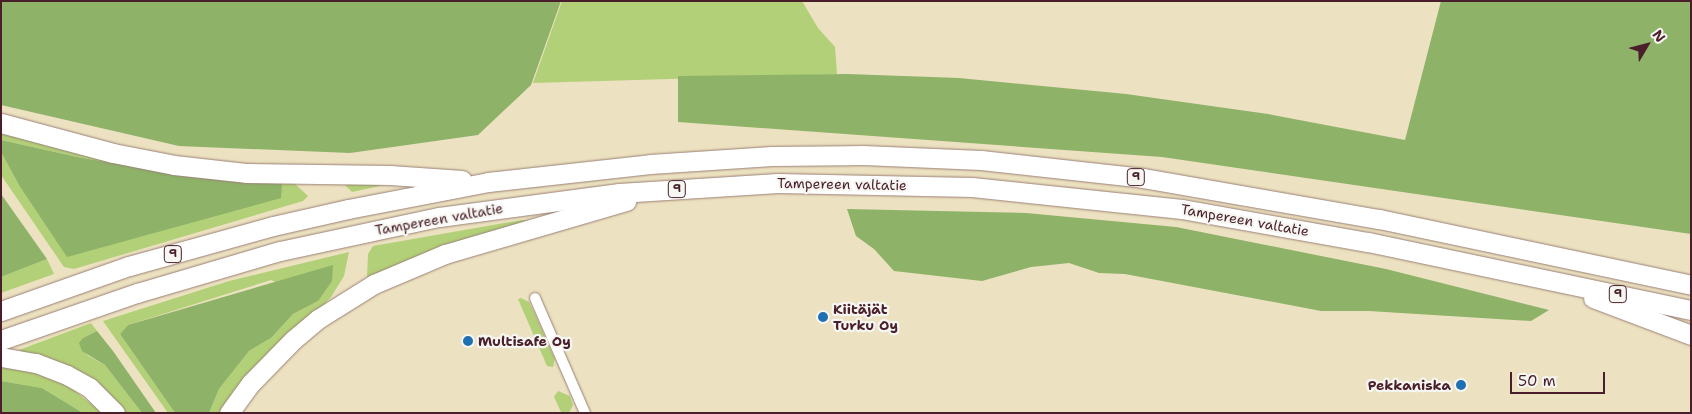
<!DOCTYPE html>
<html>
<head>
<meta charset="utf-8">
<style>
	body { margin:0 }
	#map { position:relative; width:1692px; height:414px; overflow:hidden; background:#ece1c0; font-family:"Shantell Sans",sans-serif }
	div>[style] { position:absolute }
	.green>* { inset:0; background:#b2d077 }
	.forest>* { inset:0; background:#8db268 }
	.roads { filter:drop-shadow(0 0 1px #9b8076) drop-shadow(0 0 1px #9b8076) }
	.minor>* { height:10px; margin:-5px; padding:0 5px; transform-origin:5px; border-radius:5px; background:#fff }
	.motorway>* { height:19px; margin:-9.5px; padding:0 9.5px; transform-origin:9.5px; border-radius:9.5px; background:#fff }
	.dots>* { width:14px; height:14px; translate:-50% -50%; box-sizing:border-box; border:2px solid #f6f6f2; border-radius:50% }
	span { translate:-50% -50%; white-space:nowrap; text-align:center; line-height:1.15; -webkit-text-stroke:4.5px #f6f6f2; paint-order:stroke }
	.shield-label span { padding:1px 4px; background:#f6f6f2; border:1px solid; border-radius:4px; -webkit-text-stroke-width:0 }
	.shield-label { font-size:12px; color:#4a1f2b; font-weight:700 }
	.street-label { font-size:14px; color:#4a1f2b }
	.poi-label { font-size:14px; color:#4a1f2b; font-weight:700 }
	.left { translate:0 -50%; text-align:left }
	.right { translate:-100% -50%; text-align:right }
	.frame { position:absolute; inset:0; border:2px solid #4a1f2b; pointer-events:none }
	.north { position:absolute; left:1622px; top:20px; width:50px; height:50px; -webkit-text-stroke:4px #f6f6f2; paint-order:stroke; rotate:53deg; font-size:14px; font-weight:700; line-height:20px; text-align:center; color:#4a1f2b }
	.north::after { content:''; display:block; margin:auto; width:18px; height:22px; background:#4a1f2b; clip-path:polygon(50% 0,100% 100%,50% 72%,0 100%) }
	.scale { position:absolute; left:1510px; top:372px; width:95px; height:22px; box-sizing:border-box; border:2px solid #4a1f2b; border-top:0; padding-left:6px; font-size:15px; line-height:18px; white-space:nowrap; color:#4a1f2b; -webkit-text-stroke:4px #f6f6f2; paint-order:stroke }
</style>
</head>
<body>
<div id="map">
	<div class="green">
		<i style="clip-path:polygon(562px 1px,802px 1px,818px 28px,835px 47px,837px 74px,533px 83px)"></i>
		<i style="clip-path:polygon(1px 129px,294px 183px,308px 196px,303px 201px,74px 269px,64px 267px,1px 175px,1px 152px,19px 185px,282px 185px,199px 177px,82px 158px,1px 140px)"></i>
		<i style="clip-path:polygon(342px 182px,398px 182px,352px 192px)"></i>
		<i style="clip-path:polygon(522px 220px,532px 221px,367px 279px,368px 254px,373px 246px)"></i>
		<i style="clip-path:polygon(349px 252px,344px 276px,331px 297px,222px 413px,209px 413px,219px 389px,249px 351px,271px 338px,293px 314px,318px 301px,271px 280px,128px 325px,120px 334px,175px 413px,168px 413px,103px 321px,229px 281px)"></i>
		<i style="clip-path:polygon(47px 259px,54px 274px,1px 293px,1px 277px)"></i>
		<i style="clip-path:polygon(521px 298px,529px 302px,534px 312px,555px 359px,553px 367px,547px 366px,518px 299px)"></i>
		<i style="clip-path:polygon(91px 323px,97px 331px,83px 338px,87px 355px,105px 365px,142px 413px,124px 413px,117px 403px,19px 350px)"></i>
		<i style="clip-path:polygon(1px 366px,31px 371px,63px 382px,103px 413px,83px 413px,42px 388px,1px 381px)"></i>
		<i style="clip-path:polygon(558px 391px,570px 396px,573px 405px,569px 413px,561px 412px,554px 397px)"></i>
	</div>
	<div class="forest">
		<i style="clip-path:polygon(1px 1px,561px 1px,531px 85px,478px 135px,350px 153px,179px 146px,1px 105px)"></i>
		<i style="clip-path:polygon(1441px 1px,1691px 1px,1691px 234px,1162px 157px,678px 122px,678px 76px,847px 74px,959px 78px,1126px 94px,1268px 114px,1405px 140px)"></i>
		<i style="clip-path:polygon(1px 140px,82px 158px,199px 177px,282px 184px,281px 198px,67px 257px,19px 185px,1px 152px)"></i>
		<i style="clip-path:polygon(1px 194px,47px 259px,1px 277px)"></i>
		<i style="clip-path:polygon(847px 209px,1026px 213px,1176px 227px,1386px 269px,1549px 310px,1531px 321px,1369px 311px,1321px 311px,1125px 274px,1099px 273px,1069px 263px,1031px 267px,982px 281px,894px 271px,874px 249px,856px 236px)"></i>
		<i style="clip-path:polygon(333px 265px,332px 281px,318px 301px,293px 314px,271px 338px,249px 351px,219px 389px,209px 413px,175px 413px,120px 334px,128px 325px)"></i>
		<i style="clip-path:polygon(97px 331px,113px 351px,156px 413px,142px 413px,105px 365px,82px 351px,79px 343px,83px 338px)"></i>
		<i style="clip-path:polygon(1px 381px,42px 388px,83px 413px,1px 413px)"></i>
	</div>
	<div class="roads">
		<div class="minor">
			<i style="left:535px;top:298px;width:125px;rotate:66.5deg"></i>
		</div>
		<div class="motorway">
			<i style="left:1px;top:123px;width:116px;rotate:15deg"></i>
			<i style="left:113px;top:153px;width:62px;rotate:11.1deg"></i>
			<i style="left:174px;top:165px;width:72px;rotate:6.3deg"></i>
			<i style="left:246px;top:173px;width:144px;rotate:0.8deg"></i>
			<i style="left:390px;top:175px;width:72px;rotate:4deg"></i>
			<i style="left:1593px;top:298px;width:105px;rotate:20.7deg"></i>
			<i style="left:1px;top:311px;width:136px;rotate:-19.4deg"></i>
			<i style="left:129px;top:266px;width:149px;rotate:-15.5deg"></i>
			<i style="left:273px;top:226px;width:77px;rotate:-12.8deg"></i>
			<i style="left:348px;top:209px;width:143px;rotate:-10.9deg"></i>
			<i style="left:488px;top:182px;width:163px;rotate:-6.3deg"></i>
			<i style="left:650px;top:164px;width:122px;rotate:-3.8deg"></i>
			<i style="left:772px;top:156px;width:91px;rotate:-0.6deg"></i>
			<i style="left:863px;top:155px;width:118px;rotate:2.4deg"></i>
			<i style="left:981px;top:160px;width:163px;rotate:6.3deg"></i>
			<i style="left:1143px;top:178px;width:240px;rotate:9.9deg"></i>
			<i style="left:1379px;top:219px;width:319px;rotate:11.9deg"></i>
			<i style="left:1px;top:340px;width:144px;rotate:-19.1deg"></i>
			<i style="left:137px;top:293px;width:149px;rotate:-16.4deg"></i>
			<i style="left:280px;top:251px;width:163px;rotate:-12.1deg"></i>
			<i style="left:439px;top:217px;width:182px;rotate:-7.6deg"></i>
			<i style="left:619px;top:193px;width:159px;rotate:-3.6deg"></i>
			<i style="left:778px;top:183px;width:194px;rotate:1.2deg"></i>
			<i style="left:972px;top:187px;width:211px;rotate:6deg"></i>
			<i style="left:1182px;top:209px;width:189px;rotate:10.1deg"></i>
			<i style="left:1368px;top:242px;width:330px;rotate:11.9deg"></i>
			<i style="left:1px;top:357px;width:36px;rotate:10deg"></i>
			<i style="left:36px;top:363px;width:33px;rotate:21deg"></i>
			<i style="left:67px;top:375px;width:26px;rotate:29deg"></i>
			<i style="left:90px;top:388px;width:35px;rotate:45deg"></i>
			<i style="left:229px;top:413px;width:37px;rotate:-54deg"></i>
			<i style="left:251px;top:383px;width:60px;rotate:-45.7deg"></i>
			<i style="left:293px;top:340px;width:33px;rotate:-40deg"></i>
			<i style="left:318px;top:319px;width:66px;rotate:-32deg"></i>
			<i style="left:374px;top:284px;width:77px;rotate:-22.9deg"></i>
			<i style="left:445px;top:254px;width:189px;rotate:-16.3deg"></i>
		</div>
	</div>
	<div class="dots">
		<i style="left:823px;top:317px;background:#1f6fb2"></i>
		<i style="left:468px;top:341px;background:#1f6fb2"></i>
		<i style="left:1461px;top:385px;background:#1f6fb2"></i>
	</div>
	<div class="shield-label">
		<span style="left:1136px;top:177px">9</span>
		<span style="left:677px;top:189px">9</span>
		<span style="left:173px;top:254px">9</span>
		<span style="left:1618px;top:294px">9</span>
	</div>
	<div class="street-label">
		<span style="left:842px;top:184px;rotate:1deg">Tampereen valtatie</span>
		<span style="left:439px;top:219px;rotate:-10deg">Tampereen valtatie</span>
		<span style="left:1245px;top:220px;rotate:10deg">Tampereen valtatie</span>
	</div>
	<div class="poi-label">
		<span class="left" style="left:833px;top:317px">Kiitäjät<br>Turku Oy</span>
		<span class="left" style="left:478px;top:341px">Multisafe Oy</span>
		<span class="right" style="left:1451px;top:385px">Pekkaniska</span>
	</div>
	<div class="frame"></div>
	<div class="north">N</div>
	<div class="scale">50 m</div>
</div>
</body>
</html>
